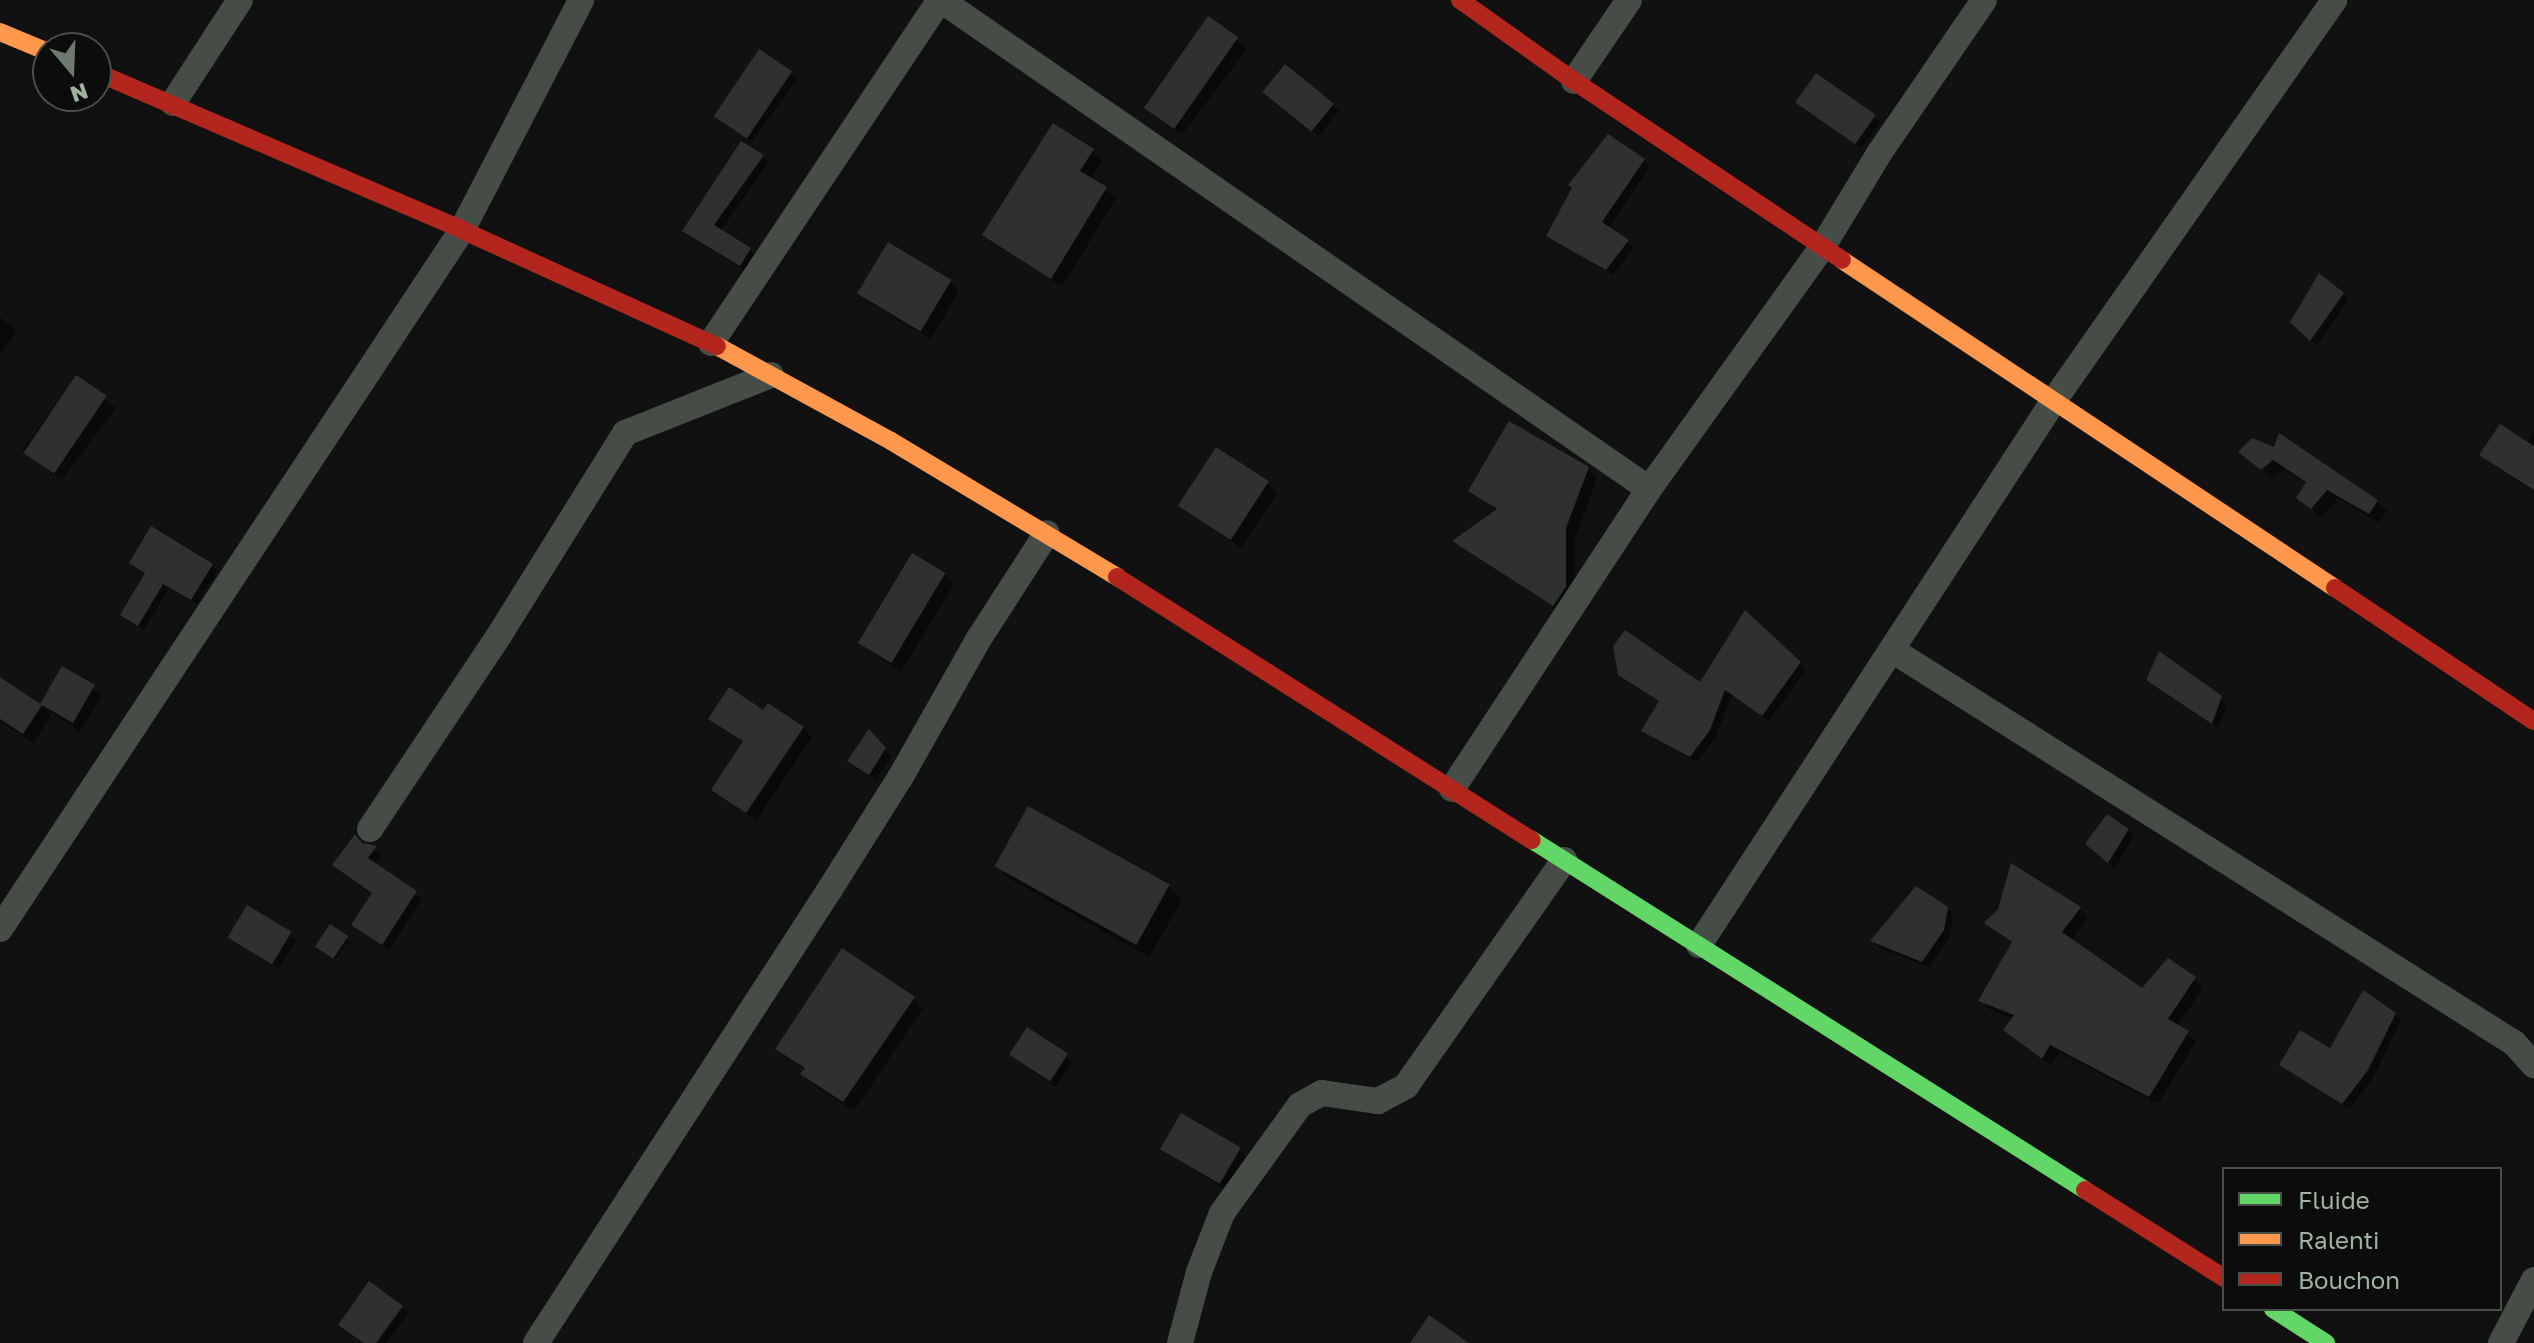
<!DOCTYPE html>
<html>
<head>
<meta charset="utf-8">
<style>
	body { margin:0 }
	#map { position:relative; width:2534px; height:1343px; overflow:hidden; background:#101110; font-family:"Golos Text",sans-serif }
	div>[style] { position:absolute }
	.shadow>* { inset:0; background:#0007; transform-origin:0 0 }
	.building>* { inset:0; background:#2f312f; transform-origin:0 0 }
	.street>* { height:26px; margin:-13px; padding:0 13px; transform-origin:13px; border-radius:13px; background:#464d47 }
	.fast>* { height:18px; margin:-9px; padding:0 9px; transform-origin:9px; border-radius:9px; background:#63d668 }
	.slow>* { height:18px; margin:-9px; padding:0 9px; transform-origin:9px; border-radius:9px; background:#ff974d }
	.jam>* { height:18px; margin:-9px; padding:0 9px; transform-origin:9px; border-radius:9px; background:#b3261e }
	span { translate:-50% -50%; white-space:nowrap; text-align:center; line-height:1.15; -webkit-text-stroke:7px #0b0c0b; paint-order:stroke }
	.legend { position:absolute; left:2222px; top:1167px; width:280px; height:144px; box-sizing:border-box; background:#0b0c0b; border:2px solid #474f47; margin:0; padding:10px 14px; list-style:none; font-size:24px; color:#a0b3a1 }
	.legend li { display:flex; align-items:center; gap:16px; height:40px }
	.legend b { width:40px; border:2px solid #474f47 }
	.north { position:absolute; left:32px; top:32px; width:80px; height:80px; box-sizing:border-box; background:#0b0c0b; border:2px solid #474f47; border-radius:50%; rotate:161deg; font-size:22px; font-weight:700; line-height:32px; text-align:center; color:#a0b3a1 }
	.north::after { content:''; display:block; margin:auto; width:28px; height:36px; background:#6e7a6e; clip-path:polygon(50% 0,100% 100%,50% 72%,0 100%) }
</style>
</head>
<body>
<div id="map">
	<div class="shadow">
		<i style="left:1209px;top:19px;width:48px;height:109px;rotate:37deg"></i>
		<i style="left:760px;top:52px;width:46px;height:78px;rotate:36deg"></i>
		<i style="clip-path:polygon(1285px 67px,1339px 111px,1319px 136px,1272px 98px)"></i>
		<i style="clip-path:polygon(1817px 76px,1881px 122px,1861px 148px,1803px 108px)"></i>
		<i style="clip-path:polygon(1093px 151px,1103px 160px,1091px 179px,1116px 198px,1062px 287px,985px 235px)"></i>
		<i style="clip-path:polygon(762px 156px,769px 162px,720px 231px,756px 255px,747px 271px,684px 231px)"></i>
		<i style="clip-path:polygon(1644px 160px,1650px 167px,1608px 229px,1634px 248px,1613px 275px,1549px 236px)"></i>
		<i style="clip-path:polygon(949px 281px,959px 291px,931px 339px,869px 302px,859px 292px)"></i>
		<i style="clip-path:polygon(2342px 294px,2348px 300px,2317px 346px,2293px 322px)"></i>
		<i style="clip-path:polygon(0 317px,17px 331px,0 355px)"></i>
		<i style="left:76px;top:378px;width:50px;height:90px;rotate:37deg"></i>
		<i style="clip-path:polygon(2534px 432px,2534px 491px,2481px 454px,2527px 444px)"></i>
		<i style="clip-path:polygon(2275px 449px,2377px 501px,2387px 511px,2379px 523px,2338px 498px,2322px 518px,2298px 498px,2307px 484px,2284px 469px,2272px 478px,2250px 461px)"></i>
		<i style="clip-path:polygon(1587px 468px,1597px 478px,1575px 539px,1575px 597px,1564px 614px,1455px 541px,1497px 511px,1471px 490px)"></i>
		<i style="clip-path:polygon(1267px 483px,1277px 493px,1241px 548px,1180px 505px)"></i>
		<i style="clip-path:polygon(131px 562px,212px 566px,217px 571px,197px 604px,169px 588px,144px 630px,122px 615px,146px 574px)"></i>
		<i style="clip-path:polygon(944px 574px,954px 584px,901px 672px,859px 643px)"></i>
		<i style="clip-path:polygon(1745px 613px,1806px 670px,1769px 721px,1732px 694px,1716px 737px,1697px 762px,1643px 731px,1661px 702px,1620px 674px,1701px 684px)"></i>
		<i style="clip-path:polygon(63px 669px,102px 695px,80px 732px,45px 708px,51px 716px,33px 743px,0 721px,0 679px,43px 708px)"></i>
		<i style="clip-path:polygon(2148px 680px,2220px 697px,2227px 704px,2219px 728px)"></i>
		<i style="clip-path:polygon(764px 712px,803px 728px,812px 737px,756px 821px,713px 789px,744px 743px,711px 718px)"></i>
		<i style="clip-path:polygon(869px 732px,891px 756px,876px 780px,850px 761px)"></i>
		<i style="clip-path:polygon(2128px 830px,2134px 836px,2115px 868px,2094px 850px)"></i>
		<i style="clip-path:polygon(363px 845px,382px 854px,374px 865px,422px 899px,389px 950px,360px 931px,374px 894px)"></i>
		<i style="clip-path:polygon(996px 865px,1169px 887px,1182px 900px,1149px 957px,1010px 879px)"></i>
		<i style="left:247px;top:907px;width:60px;height:34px;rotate:33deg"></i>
		<i style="clip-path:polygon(1947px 908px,1953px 915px,1950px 936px,1929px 967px,1878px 947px,1872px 941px)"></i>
		<i style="clip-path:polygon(2080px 909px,2088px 917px,2071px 941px,2142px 990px,2168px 960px,2203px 988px,2177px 1026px,2196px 1041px,2158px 1104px,2059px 1052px,2051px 1066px,2014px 1038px,2014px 1019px,1989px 1009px,1981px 1001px,2013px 944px,1986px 923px)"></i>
		<i style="clip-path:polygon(346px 938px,349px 940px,336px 959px,320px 948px)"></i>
		<i style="clip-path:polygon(913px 999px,923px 1008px,854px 1111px,813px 1084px,803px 1074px,806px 1070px,778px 1049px)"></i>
		<i style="clip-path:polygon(2395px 1014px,2401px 1020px,2374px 1076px,2350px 1109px,2281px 1065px,2331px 1051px)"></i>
		<i style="left:1027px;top:1030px;width:56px;height:30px;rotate:35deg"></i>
		<i style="clip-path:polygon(1159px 1147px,1240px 1150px,1246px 1156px,1226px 1190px)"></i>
		<i style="clip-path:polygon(402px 1307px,408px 1314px,386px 1343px,365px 1343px)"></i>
	</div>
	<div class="building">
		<i style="left:1208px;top:16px;width:37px;height:112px;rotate:35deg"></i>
		<i style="left:759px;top:49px;width:40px;height:81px;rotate:34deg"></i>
		<i style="left:1285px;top:64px;width:63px;height:36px;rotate:39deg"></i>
		<i style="left:1816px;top:73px;width:73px;height:36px;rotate:35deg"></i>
		<i style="clip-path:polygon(1053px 123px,1094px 149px,1080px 171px,1107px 187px,1051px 279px,982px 235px)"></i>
		<i style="clip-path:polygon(1608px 134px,1645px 159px,1602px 222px,1629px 240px,1606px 270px,1546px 236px,1572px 188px,1568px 185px)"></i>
		<i style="clip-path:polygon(741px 141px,764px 155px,714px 225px,751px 248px,740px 266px,682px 231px)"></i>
		<i style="left:888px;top:242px;width:74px;height:60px;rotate:31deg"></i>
		<i style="clip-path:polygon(2319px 273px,2344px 293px,2310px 341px,2290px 322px)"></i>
		<i style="left:76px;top:375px;width:37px;height:94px;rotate:34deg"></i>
		<i style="clip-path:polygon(1509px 421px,1589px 467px,1566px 528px,1566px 587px,1553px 606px,1452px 541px,1497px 509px,1468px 491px)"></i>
		<i style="clip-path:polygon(2500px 424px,2534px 446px,2534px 490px,2479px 455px)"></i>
		<i style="clip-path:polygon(2279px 433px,2378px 500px,2369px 514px,2327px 490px,2311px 509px,2296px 498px,2306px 482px,2273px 460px,2261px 470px,2238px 452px,2252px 438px,2274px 447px)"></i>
		<i style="left:1216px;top:447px;width:63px;height:70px;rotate:33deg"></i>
		<i style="clip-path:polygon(151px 526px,213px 564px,191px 600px,163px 584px,138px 626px,120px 615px,145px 573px,129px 563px)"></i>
		<i style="left:912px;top:553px;width:39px;height:105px;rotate:31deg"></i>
		<i style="clip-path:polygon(1745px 610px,1801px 662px,1762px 716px,1725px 690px,1710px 730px,1690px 757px,1641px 731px,1659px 701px,1618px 675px,1613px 646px,1625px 630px,1700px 682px)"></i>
		<i style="clip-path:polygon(2159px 651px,2222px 696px,2212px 724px,2146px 680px)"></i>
		<i style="left:62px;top:666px;width:38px;height:44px;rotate:30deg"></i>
		<i style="clip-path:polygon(0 677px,42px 705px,23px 734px,0 719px)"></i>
		<i style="clip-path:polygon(729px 687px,763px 710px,768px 703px,804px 727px,746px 813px,711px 790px,743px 741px,708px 719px)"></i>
		<i style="clip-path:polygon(869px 729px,886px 748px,869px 775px,847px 761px)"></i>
		<i style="left:1028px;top:806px;width:162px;height:69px;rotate:29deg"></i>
		<i style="clip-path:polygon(2107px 814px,2129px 829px,2108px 863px,2085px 844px)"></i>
		<i style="clip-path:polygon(355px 834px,362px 843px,377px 846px,368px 858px,417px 891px,382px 945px,351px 925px,372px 893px,332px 865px)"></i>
		<i style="clip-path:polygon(2011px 863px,2081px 907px,2062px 932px,2142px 988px,2168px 958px,2196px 977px,2168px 1019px,2189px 1031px,2149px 1097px,2050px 1045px,2042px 1059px,2003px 1030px,2014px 1015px,1978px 1001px,2012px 942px,1984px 923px,1998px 909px)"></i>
		<i style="clip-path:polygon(1916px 886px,1948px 907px,1944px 930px,1922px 962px,1870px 941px)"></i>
		<i style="left:247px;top:905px;width:52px;height:38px;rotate:31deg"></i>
		<i style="left:330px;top:924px;width:22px;height:27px;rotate:34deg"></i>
		<i style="clip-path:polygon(842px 948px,915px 997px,843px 1102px,800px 1074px,805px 1068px,775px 1049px)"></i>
		<i style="clip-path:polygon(2363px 990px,2396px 1013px,2368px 1070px,2342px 1104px,2279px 1065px,2300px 1030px,2330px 1048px)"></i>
		<i style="left:1027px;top:1027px;width:49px;height:33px;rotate:33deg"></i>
		<i style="left:1181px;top:1113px;width:69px;height:42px;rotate:30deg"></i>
		<i style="clip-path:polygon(369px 1281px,403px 1306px,376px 1343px,364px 1343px,338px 1325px)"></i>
		<i style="clip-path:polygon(1429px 1315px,1469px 1343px,1410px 1343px)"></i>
	</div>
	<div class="street">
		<i style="left:941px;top:0;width:860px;rotate:34.63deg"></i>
		<i style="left:1574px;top:81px;width:98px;rotate:-55.8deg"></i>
		<i style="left:173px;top:103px;width:123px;rotate:-57deg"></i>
		<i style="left:711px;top:343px;width:412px;rotate:-56.3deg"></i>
		<i style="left:1892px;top:650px;width:736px;rotate:32.29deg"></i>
		<i style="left:2514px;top:1043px;width:30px;rotate:48deg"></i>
		<i style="left:1452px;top:789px;width:359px;rotate:-56.7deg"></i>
		<i style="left:1649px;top:489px;width:299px;rotate:-54.4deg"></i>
		<i style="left:1823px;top:246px;width:110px;rotate:-58.8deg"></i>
		<i style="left:1880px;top:152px;width:184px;rotate:-55.6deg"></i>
		<i style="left:370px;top:829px;width:234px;rotate:-56.3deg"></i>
		<i style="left:500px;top:634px;width:237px;rotate:-58.1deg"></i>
		<i style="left:625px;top:433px;width:157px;rotate:-21.7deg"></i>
		<i style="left:0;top:929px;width:838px;rotate:-56.54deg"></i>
		<i style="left:462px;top:230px;width:259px;rotate:-62.6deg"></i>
		<i style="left:1699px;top:945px;width:652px;rotate:-56.9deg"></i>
		<i style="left:2055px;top:399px;width:487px;rotate:-55deg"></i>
		<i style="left:536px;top:1343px;width:541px;rotate:-57.07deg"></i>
		<i style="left:830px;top:889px;width:131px;rotate:-57.8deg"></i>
		<i style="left:900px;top:778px;width:159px;rotate:-60.5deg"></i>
		<i style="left:978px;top:640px;width:127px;rotate:-57.2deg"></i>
		<i style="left:1180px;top:1343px;width:73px;rotate:-75deg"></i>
		<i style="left:1199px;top:1272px;width:63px;rotate:-68.7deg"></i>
		<i style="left:1222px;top:1213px;width:133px;rotate:-54.2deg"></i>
		<i style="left:1300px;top:1105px;width:25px;rotate:-29deg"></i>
		<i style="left:1322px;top:1093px;width:57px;rotate:8.1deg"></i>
		<i style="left:1378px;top:1101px;width:32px;rotate:-28deg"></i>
		<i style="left:1406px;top:1086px;width:276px;rotate:-55deg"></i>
		<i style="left:2501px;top:1343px;width:71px;rotate:-62.4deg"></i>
	</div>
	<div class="fast">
		<i style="left:1532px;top:840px;width:654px;rotate:32.33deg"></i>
		<i style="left:2273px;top:1309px;width:63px;rotate:32.7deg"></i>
	</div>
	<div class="slow">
		<i style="left:0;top:32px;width:52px;rotate:22.6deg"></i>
		<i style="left:1842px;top:260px;width:592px;rotate:33.64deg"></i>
		<i style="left:717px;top:346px;width:198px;rotate:28.6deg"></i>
		<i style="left:891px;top:441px;width:264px;rotate:31deg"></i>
	</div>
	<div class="jam">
		<i style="left:1460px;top:0;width:140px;rotate:35.4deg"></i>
		<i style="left:1574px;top:81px;width:322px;rotate:33.7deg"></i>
		<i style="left:96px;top:72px;width:399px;rotate:23.3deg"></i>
		<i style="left:462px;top:230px;width:280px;rotate:24.5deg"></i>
		<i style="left:1117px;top:577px;width:491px;rotate:32.4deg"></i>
		<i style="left:2335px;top:588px;width:239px;rotate:33.8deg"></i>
		<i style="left:2085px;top:1190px;width:165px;rotate:32.3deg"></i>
	</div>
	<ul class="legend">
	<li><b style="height:10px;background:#63d668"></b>Fluide</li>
	<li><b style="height:10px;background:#ff974d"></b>Ralenti</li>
	<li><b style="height:10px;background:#b3261e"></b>Bouchon</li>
	</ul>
	<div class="north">N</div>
</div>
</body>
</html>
